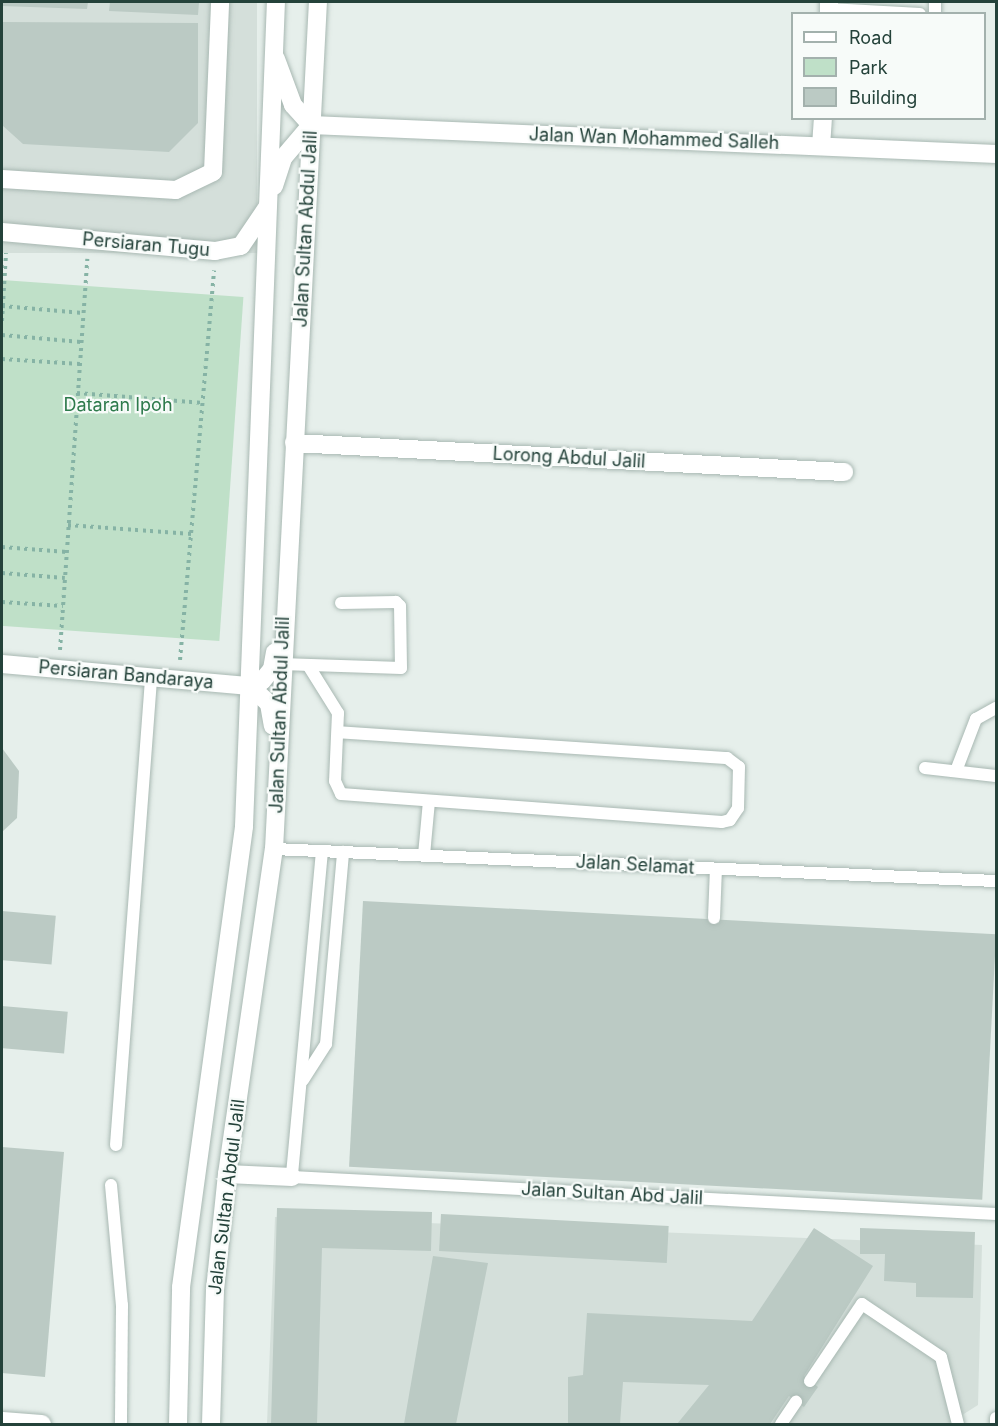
<!DOCTYPE html>
<html>
<head>
<meta charset="utf-8">
<style>
	body { margin:0 }
	#map { position:relative; width:998px; height:1426px; overflow:hidden; background:#e6efeb; font-family:Inter,sans-serif }
	div>[style] { position:absolute }
	.built>* { inset:0; background:#d4dfda; transform-origin:0 0 }
	.green>* { inset:0; background:#bfe0c8; transform-origin:0 0 }
	.building>* { inset:0; background:#bbcac4; transform-origin:0 0 }
	.path>* { height:4px; margin-top:-2px; transform-origin:0; background:repeating-linear-gradient(90deg,#86b3a5 0 3px,transparent 0 7.5px) }
	.roads { filter:drop-shadow(0 0 2px #a8b8b2) drop-shadow(0 0 2px #a8b8b2) }
	.service>* { height:12px; margin:-6px; padding:0 6px; transform-origin:6px; border-radius:6px; background:#fff }
	.minor>* { height:18px; margin:-9px; padding:0 9px; transform-origin:9px; border-radius:9px; background:#fff }
	.tertiary>* { height:18px; margin:-9px; padding:0 9px; transform-origin:9px; border-radius:9px; background:#fff }
	span { translate:-50% -50%; white-space:nowrap; text-align:center; line-height:1.15; -webkit-text-stroke:4.5px #f7fbf9; paint-order:stroke }
	.street-label { font-size:18px; color:#24423a }
	.park-label { font-size:18px; color:#2d7a4b }
	.frame { position:absolute; inset:0; border:3px solid #24423a; pointer-events:none }
	.legend { position:absolute; left:791px; top:12px; width:195px; height:108px; box-sizing:border-box; background:#f7fbf9; border:2px solid #a3b1ad; margin:0; padding:8px 10px; list-style:none; font-size:18px; color:#24423a }
	.legend li { display:flex; align-items:center; gap:12px; height:30px }
	.legend b { width:30px; border:2px solid #a3b1ad }
</style>
</head>
<body>
<div id="map">
	<div class="built">
		<i style="left:2px;top:2px;width:255px;height:251px"></i>
		<i style="clip-path:polygon(275px 1217px,982px 1245px,978px 1405px,948px 1424px,267px 1424px)"></i>
	</div>
	<div class="green">
		<i style="left:2px;top:280px;width:242px;height:345px;rotate:4deg"></i>
	</div>
	<div class="building">
		<i style="clip-path:polygon(2px 2px,88px 2px,87px 9px,2px 6px)"></i>
		<i style="clip-path:polygon(110px 2px,199px 2px,198px 15px,109px 11px)"></i>
		<i style="clip-path:polygon(2px 22px,198px 23px,198px 123px,169px 152px,23px 144px,2px 125px)"></i>
		<i style="clip-path:polygon(2px 748px,19px 771px,17px 818px,2px 832px)"></i>
		<i style="left:363px;top:901px;width:634px;height:266px;rotate:3deg"></i>
		<i style="left:2px;top:911px;width:54px;height:49px;rotate:5deg"></i>
		<i style="left:2px;top:1006px;width:66px;height:42px;rotate:5deg"></i>
		<i style="clip-path:polygon(2px 1147px,64px 1152px,45px 1377px,2px 1373px)"></i>
		<i style="clip-path:polygon(277px 1208px,432px 1212px,431px 1251px,322px 1248px,317px 1424px,271px 1424px)"></i>
		<i style="left:441px;top:1214px;width:228px;height:37px;rotate:3deg"></i>
		<i style="clip-path:polygon(814px 1228px,873px 1266px,804px 1376px,818px 1387px,804px 1407px,789px 1396px,770px 1424px,677px 1424px,709px 1385px,623px 1382px,620px 1424px,568px 1424px,568px 1377px,583px 1375px,587px 1313px,752px 1321px)"></i>
		<i style="clip-path:polygon(860px 1228px,975px 1232px,973px 1298px,916px 1297px,916px 1283px,884px 1281px,885px 1254px,860px 1254px)"></i>
		<i style="clip-path:polygon(433px 1256px,488px 1263px,456px 1424px,404px 1424px)"></i>
	</div>
	<div class="path">
		<i style="left:2px;top:306px;width:81px;rotate:4.9deg"></i>
		<i style="left:2px;top:321px;width:68px;rotate:-86.6deg"></i>
		<i style="left:2px;top:335px;width:79px;rotate:5.1deg"></i>
		<i style="left:2px;top:359px;width:78px;rotate:3.7deg"></i>
		<i style="left:77px;top:393px;width:127px;rotate:4.5deg"></i>
		<i style="left:68px;top:525px;width:124px;rotate:4.2deg"></i>
		<i style="left:2px;top:547px;width:65px;rotate:4.4deg"></i>
		<i style="left:2px;top:573px;width:63px;rotate:4.5deg"></i>
		<i style="left:2px;top:602px;width:61px;rotate:3.8deg"></i>
		<i style="left:60px;top:650px;width:392px;rotate:-86deg"></i>
		<i style="left:180px;top:660px;width:391px;rotate:-85deg"></i>
	</div>
	<div class="roads">
		<div class="service">
			<i style="left:829px;top:9px;width:91px;rotate:3.1deg"></i>
			<i style="left:935px;top:14px;width:12px;rotate:-90deg"></i>
			<i style="left:281px;top:664px;width:120px;rotate:1.9deg"></i>
			<i style="left:401px;top:668px;width:62px;rotate:-90.9deg"></i>
			<i style="left:400px;top:606px;width:6px;rotate:-135deg"></i>
			<i style="left:396px;top:602px;width:55px;rotate:179deg"></i>
			<i style="left:308px;top:665px;width:57px;rotate:58deg"></i>
			<i style="left:338px;top:713px;width:68px;rotate:92.5deg"></i>
			<i style="left:335px;top:781px;width:14px;rotate:65deg"></i>
			<i style="left:341px;top:794px;width:382px;rotate:4.2deg"></i>
			<i style="left:722px;top:822px;width:8px;rotate:-14deg"></i>
			<i style="left:730px;top:820px;width:14px;rotate:-56deg"></i>
			<i style="left:738px;top:808px;width:41px;rotate:-88.6deg"></i>
			<i style="left:739px;top:767px;width:15px;rotate:-143deg"></i>
			<i style="left:727px;top:758px;width:390px;rotate:-176.2deg"></i>
			<i style="left:925px;top:768px;width:71px;rotate:6.4deg"></i>
			<i style="left:956px;top:771px;width:56px;rotate:-69deg"></i>
			<i style="left:976px;top:719px;width:23px;rotate:-29deg"></i>
			<i style="left:274px;top:849px;width:723px;rotate:2.54deg"></i>
			<i style="left:322px;top:851px;width:327px;rotate:95.3deg"></i>
			<i style="left:292px;top:1177px;width:705px;rotate:3.01deg"></i>
			<i style="left:424px;top:855px;width:54px;rotate:-84.7deg"></i>
			<i style="left:714px;top:918px;width:49px;rotate:-87.7deg"></i>
			<i style="left:303px;top:1080px;width:43px;rotate:-57.4deg"></i>
			<i style="left:326px;top:1044px;width:193px;rotate:-84.9deg"></i>
			<i style="left:116px;top:1145px;width:470px;rotate:-85.7deg"></i>
			<i style="left:111px;top:1185px;width:121px;rotate:84.8deg"></i>
			<i style="left:122px;top:1305px;width:119px;rotate:90.5deg"></i>
			<i style="left:810px;top:1381px;width:93px;rotate:-56deg"></i>
			<i style="left:862px;top:1304px;width:95px;rotate:33.9deg"></i>
			<i style="left:941px;top:1357px;width:69px;rotate:75.8deg"></i>
			<i style="left:781px;top:1424px;width:27px;rotate:-56deg"></i>
			<i style="left:996px;top:1424px;width:6px;rotate:-90deg"></i>
		</div>
		<div class="minor">
			<i style="left:829px;top:14px;width:12px;rotate:-90deg"></i>
			<i style="left:821px;top:146px;width:28px;rotate:-86deg"></i>
			<i style="left:2px;top:179px;width:174px;rotate:3.6deg"></i>
			<i style="left:176px;top:190px;width:41px;rotate:-25.9deg"></i>
			<i style="left:213px;top:172px;width:170px;rotate:-87.6deg"></i>
			<i style="left:2px;top:232px;width:214px;rotate:5.1deg"></i>
			<i style="left:215px;top:251px;width:26px;rotate:-11deg"></i>
			<i style="left:241px;top:246px;width:48px;rotate:-56deg"></i>
			<i style="left:294px;top:443px;width:551px;rotate:3.02deg"></i>
			<i style="left:227px;top:1174px;width:65px;rotate:2.6deg"></i>
			<i style="left:2px;top:1421px;width:40px;rotate:4.3deg"></i>
		</div>
		<div class="tertiary">
			<i style="left:276px;top:59px;width:49px;rotate:69.7deg"></i>
			<i style="left:293px;top:105px;width:27px;rotate:48deg"></i>
			<i style="left:311px;top:125px;width:686px;rotate:2.42deg"></i>
			<i style="left:274px;top:186px;width:29px;rotate:-72deg"></i>
			<i style="left:283px;top:158px;width:43px;rotate:-49.7deg"></i>
			<i style="left:2px;top:664px;width:249px;rotate:5.1deg"></i>
			<i style="left:250px;top:686px;width:13px;rotate:-23deg"></i>
			<i style="left:262px;top:681px;width:16px;rotate:-50deg"></i>
			<i style="left:272px;top:669px;width:17px;rotate:-80deg"></i>
			<i style="left:250px;top:686px;width:26px;rotate:43deg"></i>
			<i style="left:269px;top:704px;width:22px;rotate:80deg"></i>
			<i style="left:178px;top:1424px;width:137px;rotate:-88.7deg"></i>
			<i style="left:181px;top:1287px;width:465px;rotate:-82.2deg"></i>
			<i style="left:244px;top:826px;width:825px;rotate:-87.78deg"></i>
			<i style="left:211px;top:1424px;width:134px;rotate:-88.3deg"></i>
			<i style="left:215px;top:1290px;width:117px;rotate:-84.1deg"></i>
			<i style="left:227px;top:1174px;width:328px;rotate:-81.8deg"></i>
			<i style="left:274px;top:849px;width:848px;rotate:-87.03deg"></i>
		</div>
	</div>
	<div class="street-label">
		<span style="left:654px;top:139px;rotate:2deg">Jalan Wan Mohammed Salleh</span>
		<span style="left:306px;top:229px;rotate:-87deg">Jalan Sultan Abdul Jalil</span>
		<span style="left:146px;top:245px;rotate:5deg">Persiaran Tugu</span>
		<span style="left:569px;top:458px;rotate:3deg">Lorong Abdul Jalil</span>
		<span style="left:126px;top:675px;rotate:5deg">Persiaran Bandaraya</span>
		<span style="left:280px;top:715px;rotate:-88deg">Jalan Sultan Abdul Jalil</span>
		<span style="left:635px;top:865px;rotate:3deg">Jalan Selamat</span>
		<span style="left:612px;top:1194px;rotate:3deg">Jalan Sultan Abd Jalil</span>
		<span style="left:227px;top:1197px;rotate:-83deg">Jalan Sultan Abdul Jalil</span>
	</div>
	<div class="park-label">
		<span style="left:118px;top:405px">Dataran Ipoh</span>
	</div>
	<div class="frame"></div>
	<ul class="legend">
	<li><b style="height:8px;background:#fff"></b>Road</li>
	<li><b style="height:16px;background:#bfe0c8"></b>Park</li>
	<li><b style="height:16px;background:#bbcac4"></b>Building</li>
	</ul>
</div>
</body>
</html>
